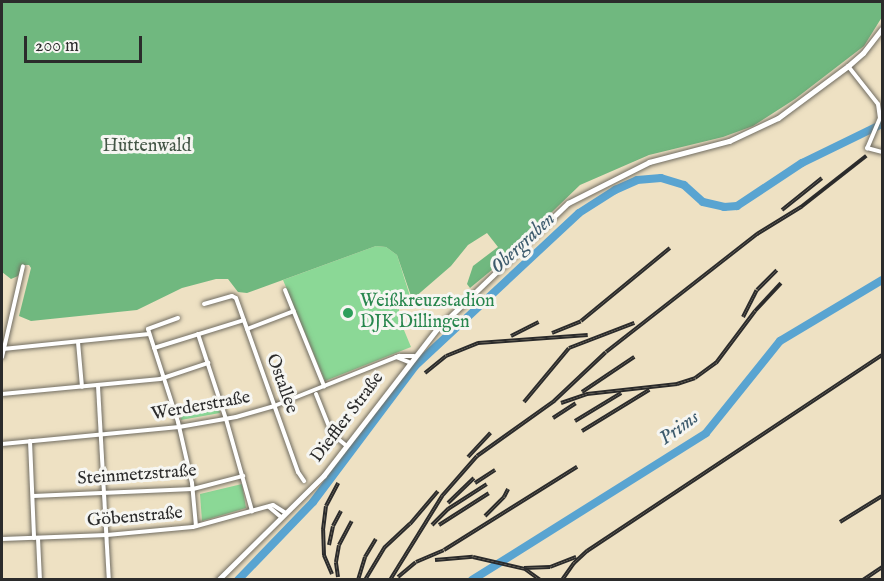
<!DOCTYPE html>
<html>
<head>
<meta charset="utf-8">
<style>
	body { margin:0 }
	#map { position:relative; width:884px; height:581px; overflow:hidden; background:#eee1c3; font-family:"IM FELL English",serif }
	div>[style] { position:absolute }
	.green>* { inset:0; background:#8bd896 }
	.forest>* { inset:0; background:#70b87f }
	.river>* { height:8px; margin:-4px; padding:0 4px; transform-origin:4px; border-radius:4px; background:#59a4d1 }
	.roads { filter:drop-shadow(0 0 2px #6f6b60) drop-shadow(0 0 2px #6f6b60) }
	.minor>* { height:4px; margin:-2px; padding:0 2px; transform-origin:2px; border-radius:2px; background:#fff }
	.major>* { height:5px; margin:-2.5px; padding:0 2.5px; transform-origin:2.5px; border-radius:2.5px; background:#fff }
	.rail>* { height:4px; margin-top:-2px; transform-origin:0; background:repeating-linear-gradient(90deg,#f6f6f2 0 4.5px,#2b2b2b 0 9px); box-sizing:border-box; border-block:2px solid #2b2b2b }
	.dots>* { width:16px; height:16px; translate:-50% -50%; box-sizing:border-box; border:3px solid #f6f6f2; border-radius:50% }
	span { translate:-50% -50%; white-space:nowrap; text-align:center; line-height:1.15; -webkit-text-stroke:6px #f6f6f2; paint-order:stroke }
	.park-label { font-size:18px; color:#435646 }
	.leisure-label { font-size:18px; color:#27864d }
	.left { translate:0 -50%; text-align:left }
	.street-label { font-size:18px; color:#2b2b2b }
	.water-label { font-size:20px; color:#3d5b6d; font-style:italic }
	.frame { position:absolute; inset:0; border:3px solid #2b2b2b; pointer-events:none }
	.scale { position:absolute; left:24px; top:36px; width:118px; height:27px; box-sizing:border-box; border:3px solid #2b2b2b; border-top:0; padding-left:8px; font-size:18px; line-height:21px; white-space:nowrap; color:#2b2b2b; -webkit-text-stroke:4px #f6f6f2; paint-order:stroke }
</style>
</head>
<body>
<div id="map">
	<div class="green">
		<i style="clip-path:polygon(376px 246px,386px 247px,397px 255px,410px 296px,414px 298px,399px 309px,399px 318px,411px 347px,325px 381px,283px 280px)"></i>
		<i style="clip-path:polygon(214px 403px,219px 405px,220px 413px,181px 420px,179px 409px)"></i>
		<i style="clip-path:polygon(242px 484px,246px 508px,202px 521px,200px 494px)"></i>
	</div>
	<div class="forest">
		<i style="clip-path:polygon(2px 2px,882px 2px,882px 17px,864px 46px,795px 99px,753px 126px,723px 137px,649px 155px,580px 185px,493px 269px,470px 288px,467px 284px,473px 266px,498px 247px,487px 233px,468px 245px,451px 266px,414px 298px,411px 296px,397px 255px,386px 247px,376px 246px,247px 293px,238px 292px,228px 279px,216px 279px,182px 288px,137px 310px,31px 321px,19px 316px,31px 268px,29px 265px,23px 265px,18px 276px,11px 279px,2px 272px)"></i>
	</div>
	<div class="river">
		<i style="left:238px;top:580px;width:108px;rotate:-46.1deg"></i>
		<i style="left:313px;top:502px;width:170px;rotate:-53.1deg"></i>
		<i style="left:415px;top:366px;width:224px;rotate:-43deg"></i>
		<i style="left:579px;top:213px;width:43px;rotate:-32.6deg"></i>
		<i style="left:615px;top:190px;width:24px;rotate:-24deg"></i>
		<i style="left:637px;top:180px;width:24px;rotate:-5deg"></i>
		<i style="left:661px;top:178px;width:24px;rotate:17deg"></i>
		<i style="left:684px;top:185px;width:25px;rotate:42deg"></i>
		<i style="left:703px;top:202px;width:22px;rotate:13deg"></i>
		<i style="left:724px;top:207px;width:13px;rotate:-4deg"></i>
		<i style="left:737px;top:206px;width:78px;rotate:-33.5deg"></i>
		<i style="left:802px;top:163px;width:89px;rotate:-26deg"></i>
		<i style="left:472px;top:580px;width:276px;rotate:-32.1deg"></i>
		<i style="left:706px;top:433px;width:118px;rotate:-51.2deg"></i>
		<i style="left:780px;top:341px;width:119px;rotate:-30.9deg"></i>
	</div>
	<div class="roads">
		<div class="minor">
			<i style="left:848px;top:66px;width:48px;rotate:51.7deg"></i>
			<i style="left:878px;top:104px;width:14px;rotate:82deg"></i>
			<i style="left:880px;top:118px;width:33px;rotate:113deg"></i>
			<i style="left:867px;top:148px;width:16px;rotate:15deg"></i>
			<i style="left:285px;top:290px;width:104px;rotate:67.9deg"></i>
			<i style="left:204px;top:304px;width:29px;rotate:-16deg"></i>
			<i style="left:232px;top:296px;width:4px;rotate:27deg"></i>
			<i style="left:236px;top:298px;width:185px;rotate:70.4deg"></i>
			<i style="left:298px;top:472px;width:11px;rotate:56deg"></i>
			<i style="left:178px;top:318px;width:32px;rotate:160deg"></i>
			<i style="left:148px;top:329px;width:98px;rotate:72.1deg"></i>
			<i style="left:178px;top:422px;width:63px;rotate:77.1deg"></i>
			<i style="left:192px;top:483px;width:43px;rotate:84.7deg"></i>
			<i style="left:247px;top:329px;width:50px;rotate:-21deg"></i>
			<i style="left:198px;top:334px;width:89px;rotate:71.8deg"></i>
			<i style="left:226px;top:419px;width:96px;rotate:74.2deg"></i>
			<i style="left:78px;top:342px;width:45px;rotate:84.9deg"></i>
			<i style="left:154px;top:348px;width:94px;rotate:-17.3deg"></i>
			<i style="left:3px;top:349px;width:147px;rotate:-5.9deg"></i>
			<i style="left:2px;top:357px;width:93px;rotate:-77deg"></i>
			<i style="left:396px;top:357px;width:14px;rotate:21deg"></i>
			<i style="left:98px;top:386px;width:194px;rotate:86.8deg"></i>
			<i style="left:2px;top:394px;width:159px;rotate:-5.4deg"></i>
			<i style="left:160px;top:379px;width:51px;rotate:-18.4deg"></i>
			<i style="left:316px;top:394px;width:43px;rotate:68.2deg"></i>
			<i style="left:332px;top:434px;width:19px;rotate:39deg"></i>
			<i style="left:30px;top:441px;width:97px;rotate:87.6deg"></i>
			<i style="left:2px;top:444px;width:178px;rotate:-5.5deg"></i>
			<i style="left:179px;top:427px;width:58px;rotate:-10deg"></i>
			<i style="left:236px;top:417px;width:40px;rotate:-16deg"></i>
			<i style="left:274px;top:406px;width:135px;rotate:-21.8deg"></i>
			<i style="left:399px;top:356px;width:15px"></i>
			<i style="left:33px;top:496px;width:160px;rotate:-2.5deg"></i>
			<i style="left:193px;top:489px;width:52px;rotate:-14.6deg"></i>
			<i style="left:269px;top:507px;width:16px;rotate:40deg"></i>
			<i style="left:38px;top:538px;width:42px;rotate:87.3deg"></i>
			<i style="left:2px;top:539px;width:105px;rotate:-2.2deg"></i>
			<i style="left:107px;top:535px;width:86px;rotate:-5.3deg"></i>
			<i style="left:193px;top:527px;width:83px;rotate:-15.4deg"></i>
			<i style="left:273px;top:505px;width:15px;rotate:32deg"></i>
		</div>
		<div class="major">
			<i style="left:218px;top:580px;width:149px;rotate:-44.7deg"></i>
			<i style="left:324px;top:475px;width:185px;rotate:-52.3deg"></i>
			<i style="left:437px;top:329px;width:182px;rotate:-43.9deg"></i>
			<i style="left:568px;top:203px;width:91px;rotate:-26.8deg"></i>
			<i style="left:649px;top:162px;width:83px;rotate:-14.7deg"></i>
			<i style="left:729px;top:141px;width:54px;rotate:-25.1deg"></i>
			<i style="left:778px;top:118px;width:87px;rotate:-36.6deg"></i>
			<i style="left:848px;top:66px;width:20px;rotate:-41deg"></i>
			<i style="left:863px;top:53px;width:31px;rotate:-52deg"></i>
		</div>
	</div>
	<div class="rail">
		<i style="left:782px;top:210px;width:51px;rotate:-38.7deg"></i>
		<i style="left:743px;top:317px;width:30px;rotate:-63deg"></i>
		<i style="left:757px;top:290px;width:28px;rotate:-45deg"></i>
		<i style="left:552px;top:333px;width:31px;rotate:-22deg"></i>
		<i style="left:581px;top:321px;width:115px;rotate:-39.4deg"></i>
		<i style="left:511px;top:336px;width:31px;rotate:-27deg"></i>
		<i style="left:425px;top:373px;width:27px;rotate:-39deg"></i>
		<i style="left:446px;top:356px;width:35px;rotate:-22deg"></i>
		<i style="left:478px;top:343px;width:110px;rotate:-4.2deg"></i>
		<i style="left:582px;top:392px;width:63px;rotate:-33.9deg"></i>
		<i style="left:524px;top:402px;width:70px;rotate:-50.2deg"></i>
		<i style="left:569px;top:348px;width:70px;rotate:-21deg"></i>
		<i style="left:561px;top:403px;width:28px;rotate:-19deg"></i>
		<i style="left:587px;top:394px;width:91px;rotate:-6.3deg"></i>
		<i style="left:677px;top:384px;width:19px;rotate:-18deg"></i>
		<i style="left:695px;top:378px;width:26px;rotate:-36deg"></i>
		<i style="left:716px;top:363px;width:65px;rotate:-53.1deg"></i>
		<i style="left:755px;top:311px;width:38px;rotate:-47deg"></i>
		<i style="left:553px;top:418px;width:27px;rotate:-33deg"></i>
		<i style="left:575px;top:421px;width:54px;rotate:-31.3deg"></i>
		<i style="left:582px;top:431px;width:79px;rotate:-31.5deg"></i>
		<i style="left:468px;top:457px;width:33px;rotate:-47deg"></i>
		<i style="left:475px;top:483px;width:24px;rotate:-33deg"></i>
		<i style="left:448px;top:503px;width:36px;rotate:-44deg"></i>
		<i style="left:485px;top:516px;width:27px;rotate:-45deg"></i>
		<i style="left:504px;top:497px;width:9px;rotate:-63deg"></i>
		<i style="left:840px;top:522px;width:49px;rotate:-31.8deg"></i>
		<i style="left:432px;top:525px;width:23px;rotate:-45deg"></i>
		<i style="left:448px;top:509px;width:46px;rotate:-32.7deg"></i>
		<i style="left:439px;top:525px;width:59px;rotate:-32.6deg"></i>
		<i style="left:329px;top:545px;width:19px;rotate:-78deg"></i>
		<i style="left:333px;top:526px;width:17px;rotate:-62deg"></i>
		<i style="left:435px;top:560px;width:38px;rotate:-5deg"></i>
		<i style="left:473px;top:557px;width:53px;rotate:13deg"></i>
		<i style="left:525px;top:569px;width:19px;rotate:36deg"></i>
		<i style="left:524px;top:568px;width:26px;rotate:-2deg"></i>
		<i style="left:550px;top:567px;width:28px;rotate:-21deg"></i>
		<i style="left:332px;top:574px;width:21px;rotate:-113deg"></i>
		<i style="left:324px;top:555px;width:25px;rotate:-92deg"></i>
		<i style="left:323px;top:530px;width:24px;rotate:-83deg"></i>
		<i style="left:326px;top:506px;width:26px;rotate:-62deg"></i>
		<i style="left:338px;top:577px;width:15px;rotate:-98deg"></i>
		<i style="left:336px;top:562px;width:17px;rotate:-80deg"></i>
		<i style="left:339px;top:545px;width:27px;rotate:-62deg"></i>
		<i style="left:398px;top:577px;width:23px;rotate:-40deg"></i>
		<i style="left:416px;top:562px;width:30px;rotate:-23deg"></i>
		<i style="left:444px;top:550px;width:157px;rotate:-32deg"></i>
		<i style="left:358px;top:580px;width:24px;rotate:-73deg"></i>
		<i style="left:365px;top:557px;width:21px;rotate:-59deg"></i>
		<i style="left:365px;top:580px;width:39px;rotate:-59deg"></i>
		<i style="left:385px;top:547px;width:34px;rotate:-43deg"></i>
		<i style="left:410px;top:524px;width:43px;rotate:-49.7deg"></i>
		<i style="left:390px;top:580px;width:99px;rotate:-58.2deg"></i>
		<i style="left:442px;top:496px;width:53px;rotate:-48.8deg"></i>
		<i style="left:477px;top:456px;width:95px;rotate:-35.5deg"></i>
		<i style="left:554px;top:401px;width:71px;rotate:-43.3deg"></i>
		<i style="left:606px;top:352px;width:192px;rotate:-38deg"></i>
		<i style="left:757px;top:234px;width:52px;rotate:-31.5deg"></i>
		<i style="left:801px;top:207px;width:83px;rotate:-38.1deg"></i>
		<i style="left:562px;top:580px;width:21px;rotate:-55deg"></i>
		<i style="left:574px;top:563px;width:18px;rotate:-43deg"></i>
		<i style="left:587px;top:551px;width:354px;rotate:-33.6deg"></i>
		<i style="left:863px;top:580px;width:23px;rotate:-34deg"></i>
	</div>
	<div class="dots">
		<i style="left:348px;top:313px;background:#2e9e5b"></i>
	</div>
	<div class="park-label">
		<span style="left:147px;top:147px">Hüttenwald</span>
	</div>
	<div class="leisure-label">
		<span class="left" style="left:360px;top:313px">Weißkreuzstadion<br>DJK Dillingen</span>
	</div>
	<div class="street-label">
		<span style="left:281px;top:384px;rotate:70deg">Ostallee</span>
		<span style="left:201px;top:407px;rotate:-10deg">Werderstraße</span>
		<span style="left:348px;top:418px;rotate:-53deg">Dieffler Straße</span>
		<span style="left:137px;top:476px;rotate:-4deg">Steinmetzstraße</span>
		<span style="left:135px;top:518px;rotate:-5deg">Göbenstraße</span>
	</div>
	<div class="water-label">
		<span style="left:523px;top:243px;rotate:-43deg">Obergraben</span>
		<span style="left:679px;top:428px;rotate:-36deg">Prims</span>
	</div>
	<div class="frame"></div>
	<div class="scale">200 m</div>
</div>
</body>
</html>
